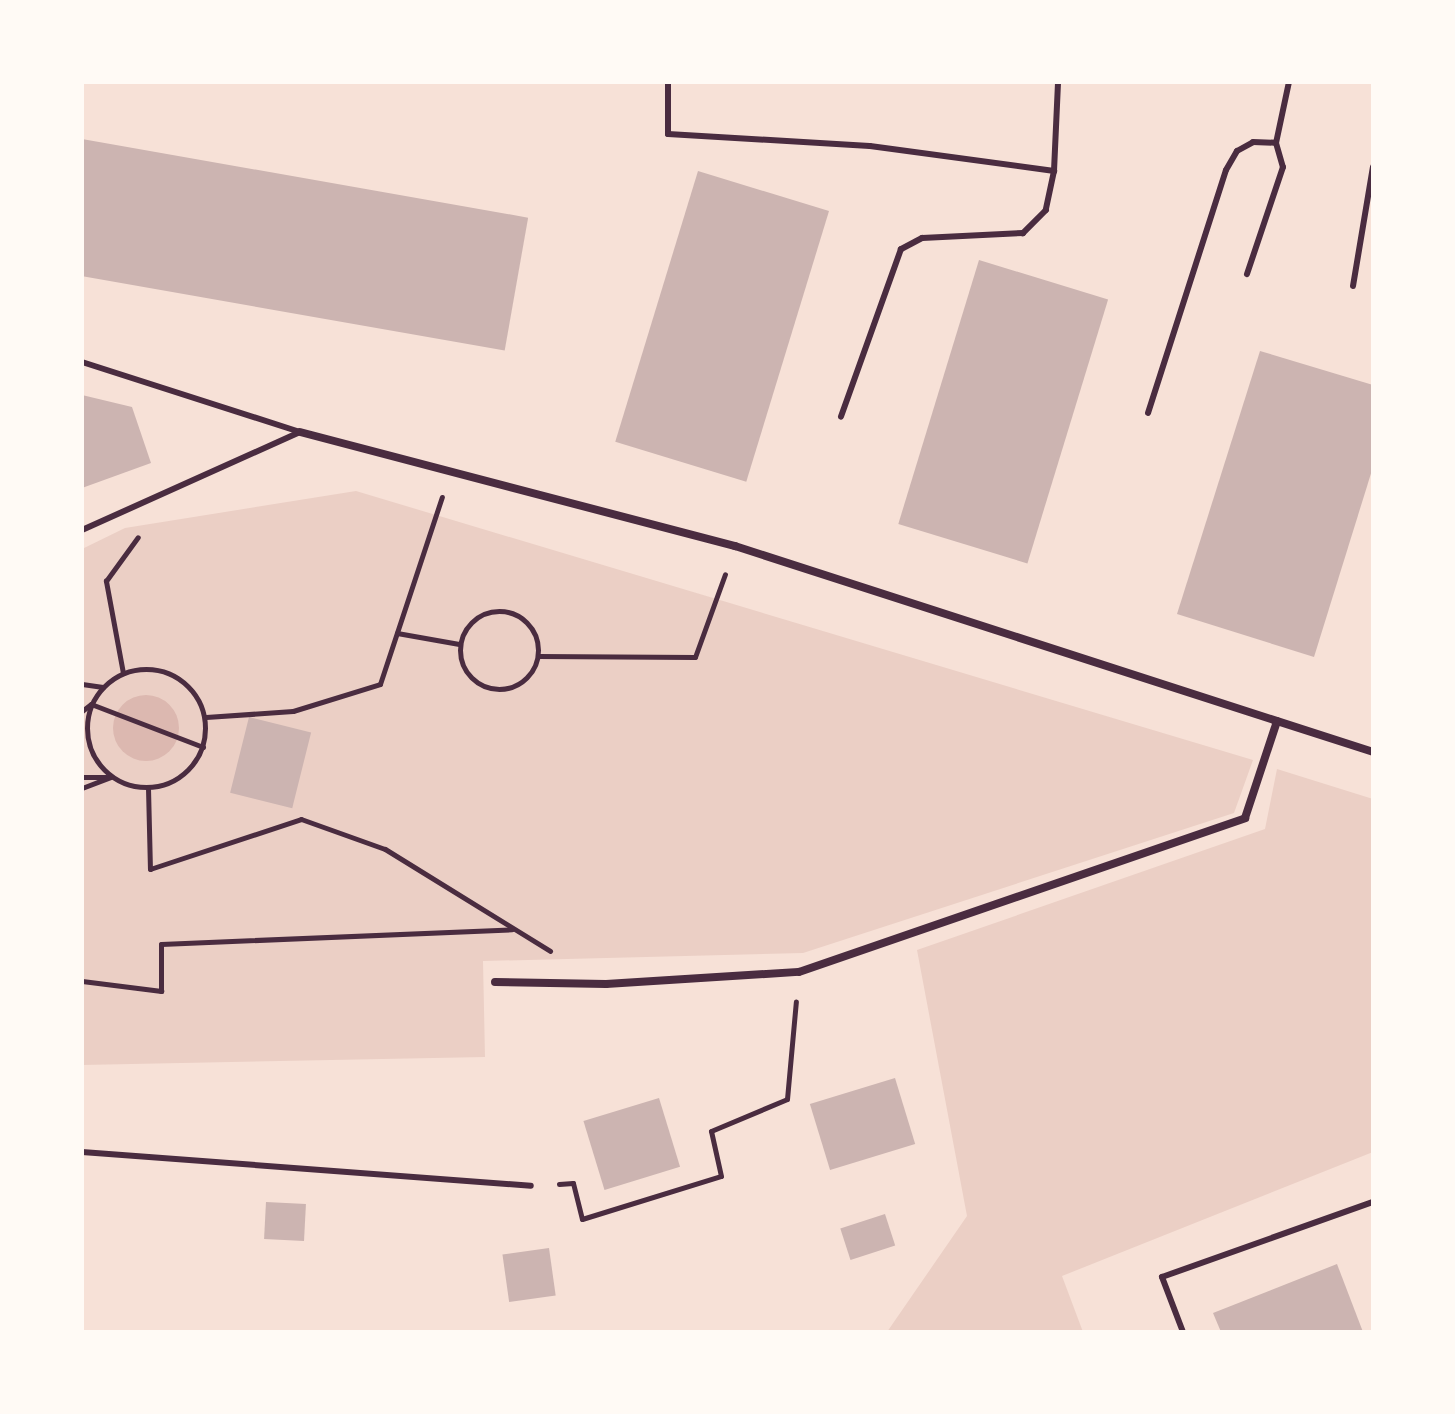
<!DOCTYPE html>
<html>
<head>
<meta charset="utf-8">
<style>
	body { margin:0 }
	#map { position:relative; width:1455px; height:1414px; overflow:hidden; background:#f7e1d7; font-family:"Nunito Sans",sans-serif }
	div>[style] { position:absolute }
	.green>* { inset:0; background:#ebcfc5 }
	.water>* { inset:0; background:#dcb8b0 }
	.round { border-radius:50% }
	.building>* { inset:0; background:#ccb4b1; transform-origin:0 0 }
	.path>* { height:5px; margin:-2.5px; padding:0 2.5px; transform-origin:2.5px; border-radius:2.5px; background:#4a2c40 }
	.path>.ring { margin:-2.5px; padding:0; box-sizing:content-box; background:none; border:5px solid #4a2c40; border-radius:50% }
	.service>* { height:6px; margin:-3px; padding:0 3px; transform-origin:3px; border-radius:3px; background:#4a2c40 }
	.minor>* { height:8px; margin:-4px; padding:0 4px; transform-origin:4px; border-radius:4px; background:#4a2c40 }
	span { translate:-50% -50%; white-space:nowrap; text-align:center; line-height:1.15; -webkit-text-stroke:7px #fffaf5; paint-order:stroke }
	.frame { position:absolute; inset:0; border:84px solid #fffaf5; pointer-events:none }
</style>
</head>
<body>
<div id="map">
	<div class="green">
		<i style="clip-path:polygon(356px 491px,1253px 760px,1234px 813px,803px 953px,483px 961px,485px 1057px,82px 1065px,82px 549px,125px 528px)"></i>
		<i style="clip-path:polygon(1277px 769px,1373px 799px,1373px 1152px,1062px 1276px,1083px 1332px,887px 1332px,967px 1216px,917px 950px,1265px 829px)"></i>
	</div>
	<div class="water">
		<i class="round" style="left:113px;top:695px;width:66px;height:66px"></i>
	</div>
	<div class="building">
		<i style="left:82px;top:139px;width:453px;height:135px;rotate:10deg"></i>
		<i style="left:698px;top:171px;width:137px;height:283px;rotate:17deg"></i>
		<i style="left:979px;top:260px;width:135px;height:276px;rotate:17deg"></i>
		<i style="clip-path:polygon(1260px 351px,1373px 385px,1373px 467px,1314px 657px,1177px 614px)"></i>
		<i style="clip-path:polygon(82px 395px,132px 407px,151px 463px,82px 488px)"></i>
		<i style="left:249px;top:717px;width:64px;height:78px;rotate:14deg"></i>
		<i style="left:895px;top:1078px;width:69px;height:89px;rotate:73deg"></i>
		<i style="left:659px;top:1098px;width:72px;height:79px;rotate:73deg"></i>
		<i style="left:266px;top:1202px;width:40px;height:37px;rotate:3deg"></i>
		<i style="left:885px;top:1214px;width:33px;height:47px;rotate:72deg"></i>
		<i style="left:549px;top:1248px;width:48px;height:47px;rotate:82deg"></i>
		<i style="clip-path:polygon(1337px 1264px,1363px 1332px,1221px 1332px,1213px 1313px)"></i>
	</div>
	<div class="path">
		<i class="ring" style="left:460px;top:611px;width:73px;height:73px"></i>
		<i style="left:397px;top:633px;width:63px;rotate:10.1deg"></i>
		<i style="left:538px;top:656px;width:157px;rotate:0.4deg"></i>
		<i style="left:695px;top:657px;width:88px;rotate:-70.1deg"></i>
		<i class="ring" style="left:87px;top:669px;width:113px;height:113px"></i>
		<i style="left:123px;top:673px;width:94px;rotate:-100.5deg"></i>
		<i style="left:106px;top:581px;width:54px;rotate:-54deg"></i>
		<i style="left:82px;top:684px;width:21px;rotate:8deg"></i>
		<i style="left:82px;top:711px;width:11px;rotate:-38deg"></i>
		<i style="left:91px;top:704px;width:120px;rotate:21deg"></i>
		<i style="left:206px;top:717px;width:87px;rotate:-3.9deg"></i>
		<i style="left:293px;top:711px;width:91px;rotate:-17.2deg"></i>
		<i style="left:380px;top:684px;width:197px;rotate:-71.7deg"></i>
		<i style="left:82px;top:777px;width:24px"></i>
		<i style="left:82px;top:788px;width:31px;rotate:-21deg"></i>
		<i style="left:148px;top:788px;width:81px;rotate:88.6deg"></i>
		<i style="left:150px;top:869px;width:159px;rotate:-18.3deg"></i>
		<i style="left:301px;top:819px;width:89px;rotate:19.7deg"></i>
		<i style="left:385px;top:849px;width:194px;rotate:31.7deg"></i>
		<i style="left:82px;top:981px;width:80px;rotate:7.2deg"></i>
		<i style="left:161px;top:991px;width:47px;rotate:-90deg"></i>
		<i style="left:161px;top:944px;width:351px;rotate:-2.4deg"></i>
		<i style="left:559px;top:1184px;width:14px;rotate:-4deg"></i>
		<i style="left:573px;top:1183px;width:37px;rotate:76deg"></i>
		<i style="left:582px;top:1219px;width:145px;rotate:-17.2deg"></i>
		<i style="left:721px;top:1176px;width:46px;rotate:-102.5deg"></i>
		<i style="left:711px;top:1131px;width:82px;rotate:-22.8deg"></i>
		<i style="left:787px;top:1099px;width:98px;rotate:-84.8deg"></i>
	</div>
	<div class="service">
		<i style="left:668px;top:82px;width:52px;rotate:90deg"></i>
		<i style="left:668px;top:134px;width:202px;rotate:3.4deg"></i>
		<i style="left:870px;top:146px;width:186px;rotate:7.7deg"></i>
		<i style="left:1054px;top:171px;width:40px;rotate:102deg"></i>
		<i style="left:1046px;top:210px;width:33px;rotate:135deg"></i>
		<i style="left:1023px;top:233px;width:101px;rotate:177.2deg"></i>
		<i style="left:922px;top:238px;width:24px;rotate:152deg"></i>
		<i style="left:901px;top:249px;width:178px;rotate:109.7deg"></i>
		<i style="left:1276px;top:143px;width:62px;rotate:-78deg"></i>
		<i style="left:1054px;top:171px;width:89px;rotate:-87.4deg"></i>
		<i style="left:1353px;top:286px;width:121px;rotate:-80.5deg"></i>
		<i style="left:82px;top:362px;width:229px;rotate:17.8deg"></i>
		<i style="left:1148px;top:413px;width:255px;rotate:-72.2deg"></i>
		<i style="left:1226px;top:170px;width:22px;rotate:-60deg"></i>
		<i style="left:1237px;top:151px;width:18px;rotate:-29deg"></i>
		<i style="left:1253px;top:142px;width:23px;rotate:2deg"></i>
		<i style="left:1276px;top:143px;width:25px;rotate:74deg"></i>
		<i style="left:1283px;top:167px;width:113px;rotate:108.6deg"></i>
		<i style="left:82px;top:530px;width:239px;rotate:-24.2deg"></i>
		<i style="left:82px;top:1152px;width:450px;rotate:4.3deg"></i>
		<i style="left:1183px;top:1332px;width:59px;rotate:-110.9deg"></i>
		<i style="left:1162px;top:1277px;width:224px;rotate:-19.6deg"></i>
	</div>
	<div class="minor">
		<i style="left:300px;top:432px;width:450px;rotate:14.7deg"></i>
		<i style="left:735px;top:546px;width:670px;rotate:17.89deg"></i>
		<i style="left:495px;top:982px;width:111px;rotate:1deg"></i>
		<i style="left:606px;top:984px;width:193px;rotate:-3.6deg"></i>
		<i style="left:799px;top:972px;width:472px;rotate:-19deg"></i>
		<i style="left:1245px;top:818px;width:102px;rotate:-71.7deg"></i>
	</div>
	<div class="frame"></div>
</div>
</body>
</html>
